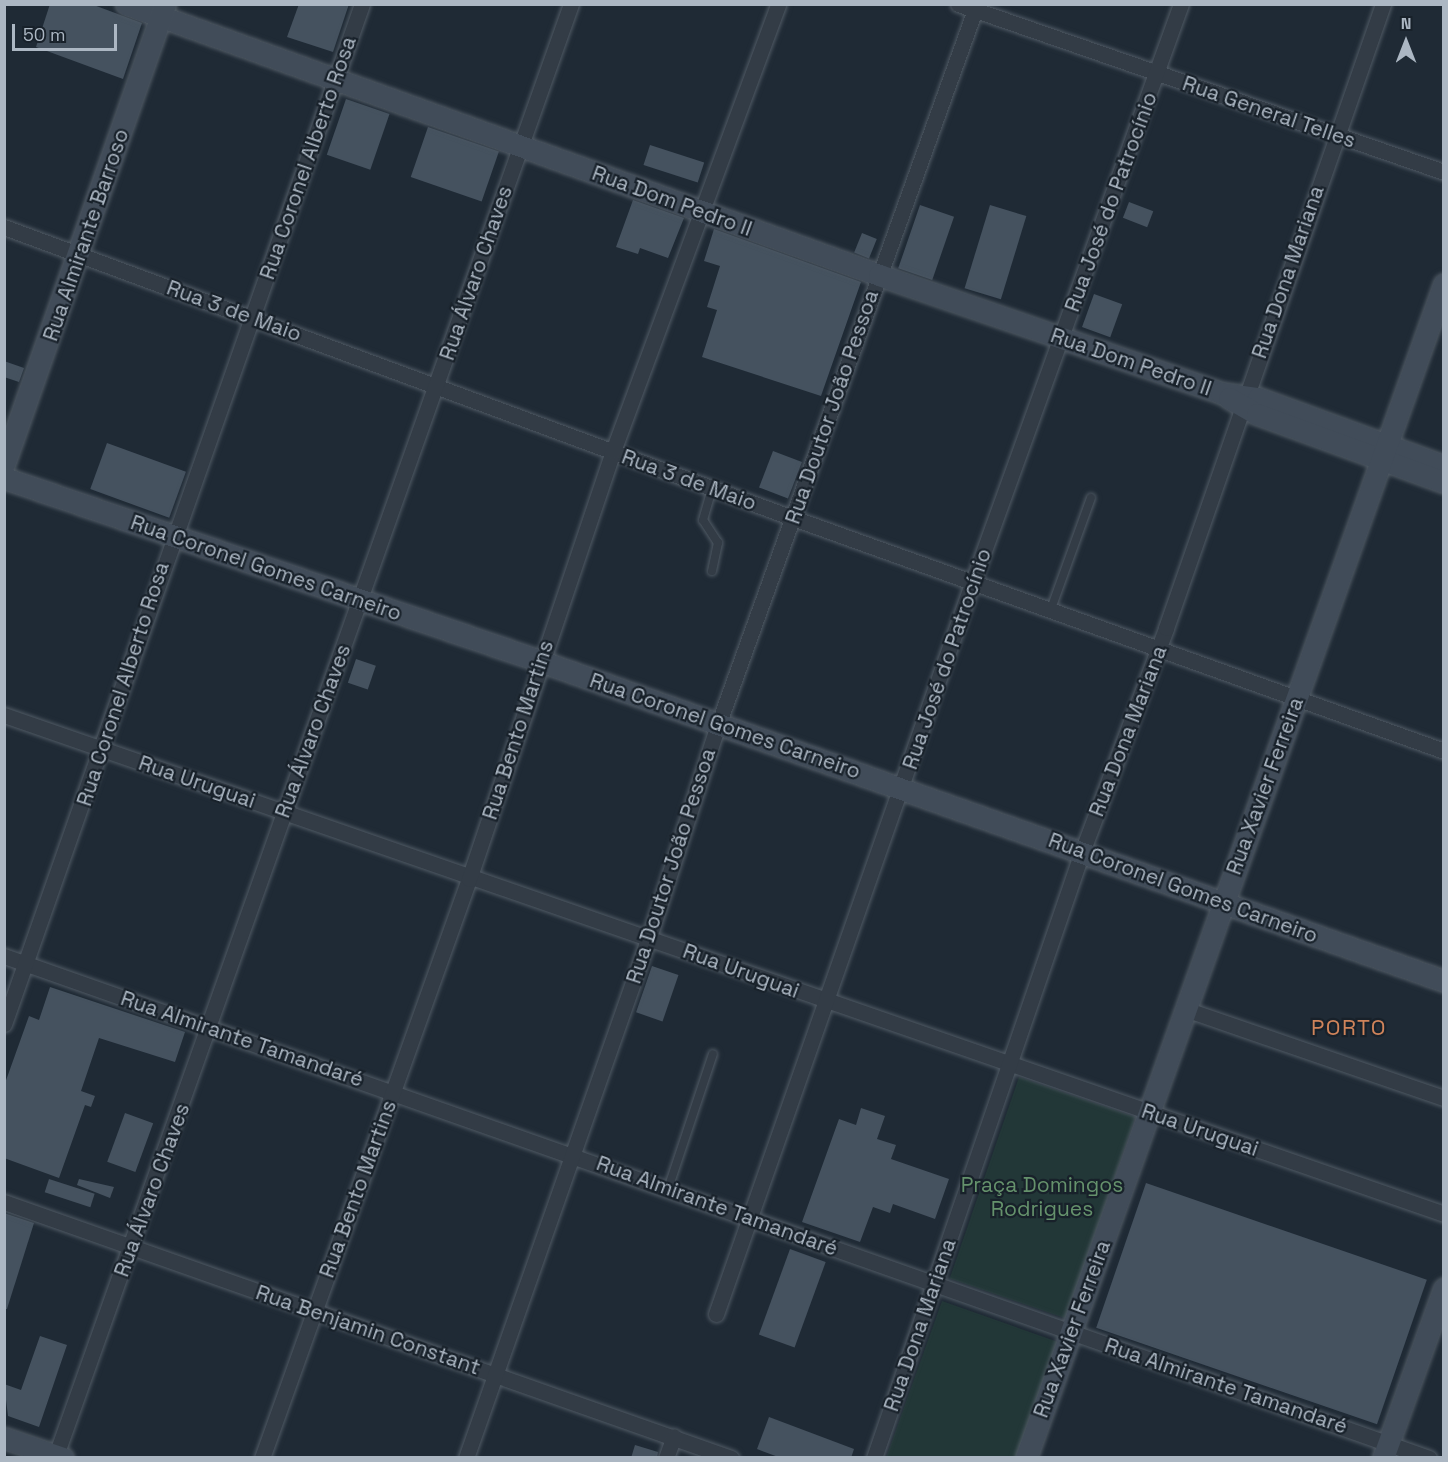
<!DOCTYPE html>
<html>
<head>
<meta charset="utf-8">
<style>
	body { margin:0 }
	#map { position:relative; width:1448px; height:1462px; overflow:hidden; background:#1f2a35; font-family:"Space Grotesk",sans-serif }
	div>[style] { position:absolute }
	.green>* { inset:0; background:#223737; transform-origin:0 0 }
	.building>* { inset:0; background:#45525f; transform-origin:0 0 }
	.roads { filter:drop-shadow(0 0 2px #505a64) drop-shadow(0 0 2px #505a64) }
	.lane>* { height:8px; margin:-4px; padding:0 4px; transform-origin:4px; border-radius:4px; background:#333c46 }
	.street>* { height:15px; margin:-7.5px; padding:0 7.5px; transform-origin:7.5px; border-radius:7.5px; background:#333c46 }
	.secondary>* { height:21px; margin:-10.5px; padding:0 10.5px; transform-origin:10.5px; border-radius:10.5px; background:#414c59 }
	span { translate:-50% -50%; white-space:nowrap; text-align:center; line-height:1.15; -webkit-text-stroke:4.5px #18212a; paint-order:stroke }
	.street-label { font-size:21px; color:#acb7c3 }
	.park-label { font-size:21px; color:#65926c }
	.neighbourhood-label { font-size:22px; color:#d0845b; letter-spacing:1.5px }
	.frame { position:absolute; inset:0; border:6px solid #acb7c3; pointer-events:none }
	.north { position:absolute; left:1376px; top:12px; width:60px; height:60px; -webkit-text-stroke:4px #18212a; paint-order:stroke; rotate:0deg; font-size:16px; font-weight:700; line-height:24px; text-align:center; color:#acb7c3 }
	.north::after { content:''; display:block; margin:auto; width:21px; height:27px; background:#acb7c3; clip-path:polygon(50% 0,100% 100%,50% 72%,0 100%) }
	.scale { position:absolute; left:12px; top:24px; width:105px; height:27px; box-sizing:border-box; border:3px solid #acb7c3; border-top:0; padding-left:8px; font-size:18px; line-height:21px; white-space:nowrap; color:#acb7c3; -webkit-text-stroke:4px #18212a; paint-order:stroke }
</style>
</head>
<body>
<div id="map">
	<div class="green">
		<i style="left:1019px;top:1077px;width:123px;height:213px;rotate:19deg"></i>
		<i style="clip-path:polygon(942px 1301px,1058px 1342px,1017px 1457px,886px 1458px)"></i>
	</div>
	<div class="building">
		<i style="clip-path:polygon(50px 4px,91px 4px,142px 23px,123px 79px,36px 47px)"></i>
		<i style="clip-path:polygon(299px 4px,349px 4px,333px 52px,287px 37px)"></i>
		<i style="left:346px;top:99px;width:46px;height:59px;rotate:19deg"></i>
		<i style="left:428px;top:127px;width:75px;height:53px;rotate:19deg"></i>
		<i style="left:650px;top:145px;width:57px;height:21px;rotate:18deg"></i>
		<i style="clip-path:polygon(633px 200px,684px 218px,668px 258px,640px 248px,638px 254px,616px 247px)"></i>
		<i style="left:1129px;top:202px;width:26px;height:17px;rotate:21deg"></i>
		<i style="left:920px;top:205px;width:36px;height:67px;rotate:19deg"></i>
		<i style="left:990px;top:205px;width:38px;height:87px;rotate:17deg"></i>
		<i style="clip-path:polygon(714px 229px,861px 282px,821px 396px,702px 357px,717px 310px,707px 307px,720px 266px,704px 261px)"></i>
		<i style="left:862px;top:233px;width:16px;height:21px;rotate:22deg"></i>
		<i style="left:1094px;top:294px;width:30px;height:35px;rotate:20deg"></i>
		<i style="clip-path:polygon(4px 361px,24px 368px,19px 382px,4px 377px)"></i>
		<i style="left:107px;top:443px;width:84px;height:49px;rotate:20deg"></i>
		<i style="left:773px;top:451px;width:31px;height:39px;rotate:21deg"></i>
		<i style="left:356px;top:659px;width:21px;height:25px;rotate:19deg"></i>
		<i style="left:652px;top:966px;width:28px;height:49px;rotate:19deg"></i>
		<i style="clip-path:polygon(50px 987px,185px 1032px,175px 1062px,99px 1038px,81px 1091px,95px 1096px,91px 1107px,85px 1105px,59px 1178px,4px 1158px,4px 1086px,29px 1016px,39px 1020px)"></i>
		<i style="clip-path:polygon(861px 1108px,885px 1116px,877px 1139px,896px 1145px,891px 1159px,949px 1179px,935px 1219px,893px 1204px,890px 1213px,873px 1207px,860px 1242px,802px 1222px,839px 1119px,856px 1125px)"></i>
		<i style="left:125px;top:1113px;width:30px;height:52px;rotate:20deg"></i>
		<i style="left:49px;top:1179px;width:48px;height:14px;rotate:18deg"></i>
		<i style="clip-path:polygon(79px 1179px,114px 1187px,110px 1198px,77px 1185px)"></i>
		<i style="left:1146px;top:1183px;width:297px;height:153px;rotate:19deg"></i>
		<i style="clip-path:polygon(4px 1213px,34px 1223px,7px 1309px,4px 1309px)"></i>
		<i style="left:790px;top:1249px;width:38px;height:91px;rotate:20deg"></i>
		<i style="clip-path:polygon(40px 1336px,67px 1345px,39px 1427px,8px 1416px,4px 1384px,21px 1390px)"></i>
		<i style="clip-path:polygon(769px 1417px,854px 1449px,851px 1458px,781px 1458px,757px 1449px)"></i>
		<i style="clip-path:polygon(635px 1445px,658px 1452px,657px 1458px,631px 1458px)"></i>
	</div>
	<div class="roads">
		<div class="lane">
			<i style="left:712px;top:571px;width:29px;rotate:-78deg"></i>
			<i style="left:718px;top:543px;width:27px;rotate:-123deg"></i>
			<i style="left:703px;top:520px;width:33px;rotate:-74deg"></i>
			<i style="left:1051px;top:609px;width:118px;rotate:-70.2deg"></i>
			<i style="left:668px;top:1189px;width:142px;rotate:-71.6deg"></i>
		</div>
		<div class="street">
			<i style="left:958px;top:4px;width:514px;rotate:19.07deg"></i>
			<i style="left:4px;top:227px;width:841px;rotate:20.25deg"></i>
			<i style="left:793px;top:518px;width:691px;rotate:19.69deg"></i>
			<i style="left:4px;top:715px;width:1524px;rotate:19.11deg"></i>
			<i style="left:4px;top:956px;width:1511px;rotate:19.41deg"></i>
			<i style="left:1185px;top:1009px;width:274px;rotate:19deg"></i>
			<i style="left:4px;top:1024px;width:1081px;rotate:-70.66deg"></i>
			<i style="left:4px;top:1202px;width:771px;rotate:19.4deg"></i>
			<i style="left:716px;top:1314px;width:777px;rotate:-70.68deg"></i>
			<i style="left:973px;top:581px;width:613px;rotate:-70.18deg"></i>
			<i style="left:55px;top:1458px;width:1543px;rotate:-70.46deg"></i>
			<i style="left:262px;top:1458px;width:615px;rotate:-70.33deg"></i>
			<i style="left:469px;top:879px;width:452px;rotate:-71.4deg"></i>
			<i style="left:613px;top:451px;width:476px;rotate:-69.7deg"></i>
			<i style="left:466px;top:1458px;width:552px;rotate:-70.65deg"></i>
			<i style="left:649px;top:937px;width:223px;rotate:-72deg"></i>
			<i style="left:718px;top:725px;width:766px;rotate:-70.24deg"></i>
			<i style="left:666px;top:1458px;width:23px;rotate:-70deg"></i>
			<i style="left:874px;top:1458px;width:641px;rotate:-71.06deg"></i>
			<i style="left:1082px;top:852px;width:239px;rotate:-69.4deg"></i>
			<i style="left:1166px;top:628px;width:661px;rotate:-70.82deg"></i>
		</div>
		<div class="secondary">
			<i style="left:126px;top:4px;width:800px;rotate:19.79deg"></i>
			<i style="left:879px;top:275px;width:362px;rotate:19deg"></i>
			<i style="left:1221px;top:393px;width:37px;rotate:8deg"></i>
			<i style="left:1258px;top:398px;width:198px;rotate:20.1deg"></i>
			<i style="left:1229px;top:398px;width:32px;rotate:30deg"></i>
			<i style="left:1257px;top:414px;width:199px;rotate:20deg"></i>
			<i style="left:4px;top:464px;width:487px;rotate:-70.7deg"></i>
			<i style="left:4px;top:478px;width:566px;rotate:18.85deg"></i>
			<i style="left:540px;top:661px;width:959px;rotate:19.49deg"></i>
			<i style="left:4px;top:1438px;width:62px;rotate:18.7deg"></i>
			<i style="left:1026px;top:1458px;width:1246px;rotate:-70.4deg"></i>
			<i style="left:1383px;top:1458px;width:180px;rotate:-70.2deg"></i>
		</div>
	</div>
	<div class="street-label">
		<span style="left:1269px;top:112px;rotate:19deg">Rua General Telles</span>
		<span style="left:308px;top:158px;rotate:-71deg">Rua Coronel Alberto Rosa</span>
		<span style="left:672px;top:201px;rotate:20deg">Rua Dom Pedro II</span>
		<span style="left:1111px;top:202px;rotate:-70deg">Rua José do Patrocínio</span>
		<span style="left:86px;top:235px;rotate:-71deg">Rua Almirante Barroso</span>
		<span style="left:1288px;top:272px;rotate:-71deg">Rua Dona Mariana</span>
		<span style="left:476px;top:273px;rotate:-71deg">Rua Álvaro Chaves</span>
		<span style="left:234px;top:311px;rotate:20deg">Rua 3 de Maio</span>
		<span style="left:1131px;top:362px;rotate:19deg">Rua Dom Pedro II</span>
		<span style="left:832px;top:407px;rotate:-71deg">Rua Doutor João Pessoa</span>
		<span style="left:689px;top:480px;rotate:20deg">Rua 3 de Maio</span>
		<span style="left:266px;top:568px;rotate:19deg">Rua Coronel Gomes Carneiro</span>
		<span style="left:947px;top:659px;rotate:-71deg">Rua José do Patrocínio</span>
		<span style="left:123px;top:684px;rotate:-72deg">Rua Coronel Alberto Rosa</span>
		<span style="left:725px;top:726px;rotate:19deg">Rua Coronel Gomes Carneiro</span>
		<span style="left:518px;top:730px;rotate:-72deg">Rua Bento Martins</span>
		<span style="left:313px;top:731px;rotate:-70deg">Rua Álvaro Chaves</span>
		<span style="left:1128px;top:731px;rotate:-69deg">Rua Dona Mariana</span>
		<span style="left:197px;top:782px;rotate:19deg">Rua Uruguai</span>
		<span style="left:1265px;top:786px;rotate:-70deg">Rua Xavier Ferreira</span>
		<span style="left:671px;top:866px;rotate:-72deg">Rua Doutor João Pessoa</span>
		<span style="left:1183px;top:888px;rotate:20deg">Rua Coronel Gomes Carneiro</span>
		<span style="left:741px;top:971px;rotate:20deg">Rua Uruguai</span>
		<span style="left:242px;top:1039px;rotate:19deg">Rua Almirante Tamandaré</span>
		<span style="left:1200px;top:1130px;rotate:19deg">Rua Uruguai</span>
		<span style="left:358px;top:1189px;rotate:-70deg">Rua Bento Martins</span>
		<span style="left:152px;top:1190px;rotate:-70deg">Rua Álvaro Chaves</span>
		<span style="left:717px;top:1206px;rotate:20deg">Rua Almirante Tamandaré</span>
		<span style="left:920px;top:1325px;rotate:-71deg">Rua Dona Mariana</span>
		<span style="left:1072px;top:1329px;rotate:-70deg">Rua Xavier Ferreira</span>
		<span style="left:368px;top:1330px;rotate:19deg">Rua Benjamin Constant</span>
		<span style="left:1226px;top:1386px;rotate:19deg">Rua Almirante Tamandaré</span>
	</div>
	<div class="park-label">
		<span style="left:1042px;top:1197px">Praça Domingos<br>Rodrigues</span>
	</div>
	<div class="neighbourhood-label">
		<span style="left:1349px;top:1028px">PORTO</span>
	</div>
	<div class="frame"></div>
	<div class="north">N</div>
	<div class="scale">50 m</div>
</div>
</body>
</html>
